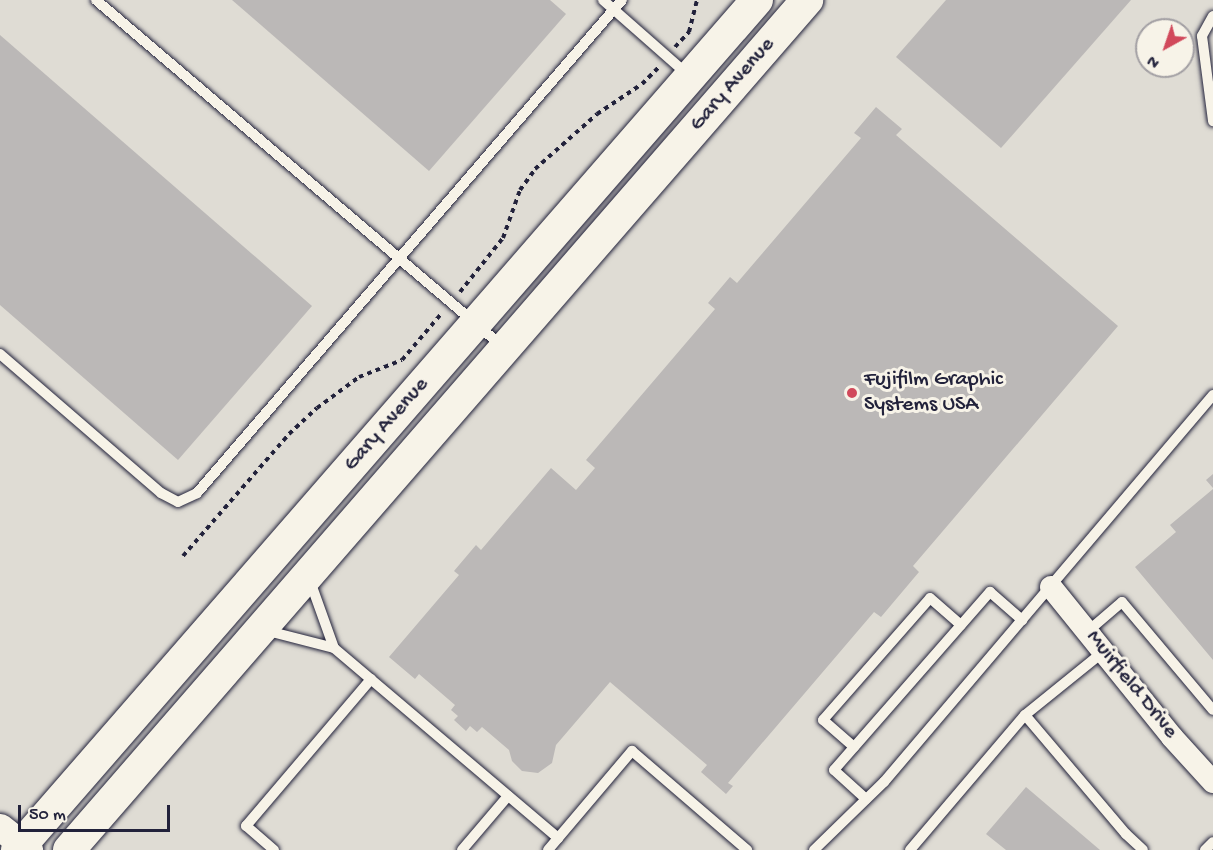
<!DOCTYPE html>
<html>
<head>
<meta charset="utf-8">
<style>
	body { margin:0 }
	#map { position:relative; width:1213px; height:850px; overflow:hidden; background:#eeebe1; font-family:"Gochi Hand",sans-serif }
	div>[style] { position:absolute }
	.built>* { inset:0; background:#dfdcd4 }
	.green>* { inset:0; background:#d1cdc9 }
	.building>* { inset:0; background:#bbb8b7 }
	.path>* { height:4px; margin-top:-2px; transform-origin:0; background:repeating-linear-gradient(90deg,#22223b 0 4.5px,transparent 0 9px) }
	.roads { filter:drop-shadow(0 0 2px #22223b) drop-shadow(0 0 2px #22223b) }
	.service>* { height:10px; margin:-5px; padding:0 5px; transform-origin:5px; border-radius:5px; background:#f7f3e8 }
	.minor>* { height:22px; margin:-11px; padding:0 11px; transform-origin:11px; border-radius:11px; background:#f7f3e8 }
	.tertiary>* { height:27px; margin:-13.5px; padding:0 13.5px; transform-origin:13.5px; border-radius:13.5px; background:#f7f3e8 }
	.secondary>* { height:32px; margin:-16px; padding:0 16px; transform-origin:16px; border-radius:16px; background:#f7f3e8 }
	.dots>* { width:16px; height:16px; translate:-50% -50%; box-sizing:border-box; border:3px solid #f7f3e8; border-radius:50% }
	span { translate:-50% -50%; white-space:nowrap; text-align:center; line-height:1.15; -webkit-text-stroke:6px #f7f3e8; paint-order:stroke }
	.street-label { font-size:22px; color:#22223b }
	.poi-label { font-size:22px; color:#22223b }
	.left { translate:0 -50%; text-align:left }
	.north { position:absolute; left:1135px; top:18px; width:60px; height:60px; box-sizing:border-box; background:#f7f3e8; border:2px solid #a29fa3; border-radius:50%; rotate:220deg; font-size:16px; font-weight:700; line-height:24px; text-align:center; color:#22223b }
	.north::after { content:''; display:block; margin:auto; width:21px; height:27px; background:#d1495b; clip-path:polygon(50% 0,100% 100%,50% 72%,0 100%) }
	.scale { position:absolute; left:18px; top:805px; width:152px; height:27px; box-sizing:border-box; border:3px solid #22223b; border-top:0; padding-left:8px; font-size:18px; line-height:21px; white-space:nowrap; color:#22223b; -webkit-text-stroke:4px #f7f3e8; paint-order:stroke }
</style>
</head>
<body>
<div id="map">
	<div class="built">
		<i style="clip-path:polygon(evenodd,0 0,1213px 0,1213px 850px,0 850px,0 0,1147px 30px,1183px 30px,1183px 66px,1147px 66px,1147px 30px)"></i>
	</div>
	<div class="green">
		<i style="clip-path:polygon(720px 62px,723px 64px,630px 183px,545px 280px,518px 300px,515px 299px)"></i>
	</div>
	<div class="building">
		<i style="clip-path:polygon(232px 0,550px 0,566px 14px,429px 171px)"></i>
		<i style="clip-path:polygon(946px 0,1131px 0,1001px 148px,896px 57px)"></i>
		<i style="clip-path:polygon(0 35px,312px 306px,178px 460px,0 305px)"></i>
		<i style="clip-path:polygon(876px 107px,902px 129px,896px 135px,1118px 326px,913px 566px,919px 572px,881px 617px,874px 612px,728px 783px,733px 786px,726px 794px,701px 772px,707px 765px,610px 682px,556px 745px,552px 763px,538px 773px,522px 771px,512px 761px,509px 750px,482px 727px,477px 732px,470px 726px,466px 731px,454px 720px,458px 716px,451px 710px,455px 705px,419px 674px,415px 679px,389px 657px,459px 575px,454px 571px,476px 545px,481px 550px,551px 468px,576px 490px,595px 468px,586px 460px,715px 309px,708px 303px,730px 277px,737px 283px,861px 138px,854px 133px)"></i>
		<i style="clip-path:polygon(1213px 474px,1213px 488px,1206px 480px)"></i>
		<i style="clip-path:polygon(1213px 489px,1213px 660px,1135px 567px,1176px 532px,1170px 525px)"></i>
		<i style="clip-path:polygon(1026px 787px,1100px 850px,1006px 850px,986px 834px)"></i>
	</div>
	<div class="path">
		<i style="left:675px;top:47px;width:21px;rotate:-47deg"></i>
		<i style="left:689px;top:32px;width:33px;rotate:-76deg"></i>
		<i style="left:460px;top:292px;width:69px;rotate:-51.5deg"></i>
		<i style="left:503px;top:238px;width:51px;rotate:-70.5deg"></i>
		<i style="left:520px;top:190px;width:26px;rotate:-54deg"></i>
		<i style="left:535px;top:169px;width:83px;rotate:-41.6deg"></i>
		<i style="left:597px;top:114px;width:54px;rotate:-33.7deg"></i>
		<i style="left:642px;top:84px;width:24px;rotate:-45deg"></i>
		<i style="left:183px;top:556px;width:162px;rotate:-49deg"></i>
		<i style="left:289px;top:434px;width:38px;rotate:-43deg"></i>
		<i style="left:317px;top:408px;width:52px;rotate:-36.4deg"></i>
		<i style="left:359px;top:377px;width:46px;rotate:-21.6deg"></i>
		<i style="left:402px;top:360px;width:60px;rotate:-49.7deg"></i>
	</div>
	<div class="roads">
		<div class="service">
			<i style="left:96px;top:0;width:533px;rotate:40.44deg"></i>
			<i style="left:603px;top:0;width:113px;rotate:41.4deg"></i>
			<i style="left:1213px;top:16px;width:23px;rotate:119deg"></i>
			<i style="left:1202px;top:36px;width:86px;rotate:82.6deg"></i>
			<i style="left:0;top:354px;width:213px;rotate:40.8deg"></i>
			<i style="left:161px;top:493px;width:19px;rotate:28deg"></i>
			<i style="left:178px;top:502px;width:21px;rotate:-25deg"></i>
			<i style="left:197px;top:493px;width:651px;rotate:-49.24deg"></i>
			<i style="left:310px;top:581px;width:71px;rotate:70.3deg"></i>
			<i style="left:264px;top:630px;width:72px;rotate:14.4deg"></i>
			<i style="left:334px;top:648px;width:294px;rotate:40.3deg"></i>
			<i style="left:1087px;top:632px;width:46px;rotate:-40.6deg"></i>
			<i style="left:1122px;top:602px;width:141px;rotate:49.9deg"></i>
			<i style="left:1103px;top:652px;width:100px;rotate:141.1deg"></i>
			<i style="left:1025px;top:715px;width:156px;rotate:49.7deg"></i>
			<i style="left:1126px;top:834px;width:23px;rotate:43deg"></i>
			<i style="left:854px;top:747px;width:41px;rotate:-138.9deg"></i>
			<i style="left:823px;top:720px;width:162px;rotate:-48.7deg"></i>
			<i style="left:930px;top:598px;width:41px;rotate:41.1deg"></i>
			<i style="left:866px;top:799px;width:43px;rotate:-137.8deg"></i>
			<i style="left:834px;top:770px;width:237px;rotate:-48.8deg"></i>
			<i style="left:990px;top:592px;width:43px;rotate:41.2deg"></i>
			<i style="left:274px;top:850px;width:37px;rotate:-139deg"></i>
			<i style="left:246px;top:826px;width:193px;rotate:-49.6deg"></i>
			<i style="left:462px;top:850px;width:71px;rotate:-49.6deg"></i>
			<i style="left:548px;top:850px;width:130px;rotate:-49.7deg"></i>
			<i style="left:632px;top:751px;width:152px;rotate:40.7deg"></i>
			<i style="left:814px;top:850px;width:98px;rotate:-44.2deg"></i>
			<i style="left:884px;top:782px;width:508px;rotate:-49.63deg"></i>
			<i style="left:910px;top:850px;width:177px;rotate:-49.6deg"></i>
			<i style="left:1205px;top:850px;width:11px;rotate:-45deg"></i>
		</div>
		<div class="minor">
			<i style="left:1051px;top:587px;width:193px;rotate:51.1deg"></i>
			<i style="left:1172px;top:737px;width:61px;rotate:47.7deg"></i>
		</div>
		<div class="tertiary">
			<i style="left:0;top:827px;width:37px;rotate:38deg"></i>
		</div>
		<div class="secondary">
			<i style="left:17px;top:850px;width:1127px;rotate:-48.96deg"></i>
			<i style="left:69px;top:850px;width:1126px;rotate:-49.03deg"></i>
		</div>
	</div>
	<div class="dots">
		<i style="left:852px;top:393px;background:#d1495b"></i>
	</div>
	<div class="street-label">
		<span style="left:733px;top:85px;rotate:-49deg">Gary Avenue</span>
		<span style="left:387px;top:425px;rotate:-49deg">Gary Avenue</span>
		<span style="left:1131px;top:685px;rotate:51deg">Muirfield Drive</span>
	</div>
	<div class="poi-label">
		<span class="left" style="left:864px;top:393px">Fujifilm Graphic<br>Systems USA</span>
	</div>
	<div class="north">N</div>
	<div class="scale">50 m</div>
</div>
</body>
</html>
